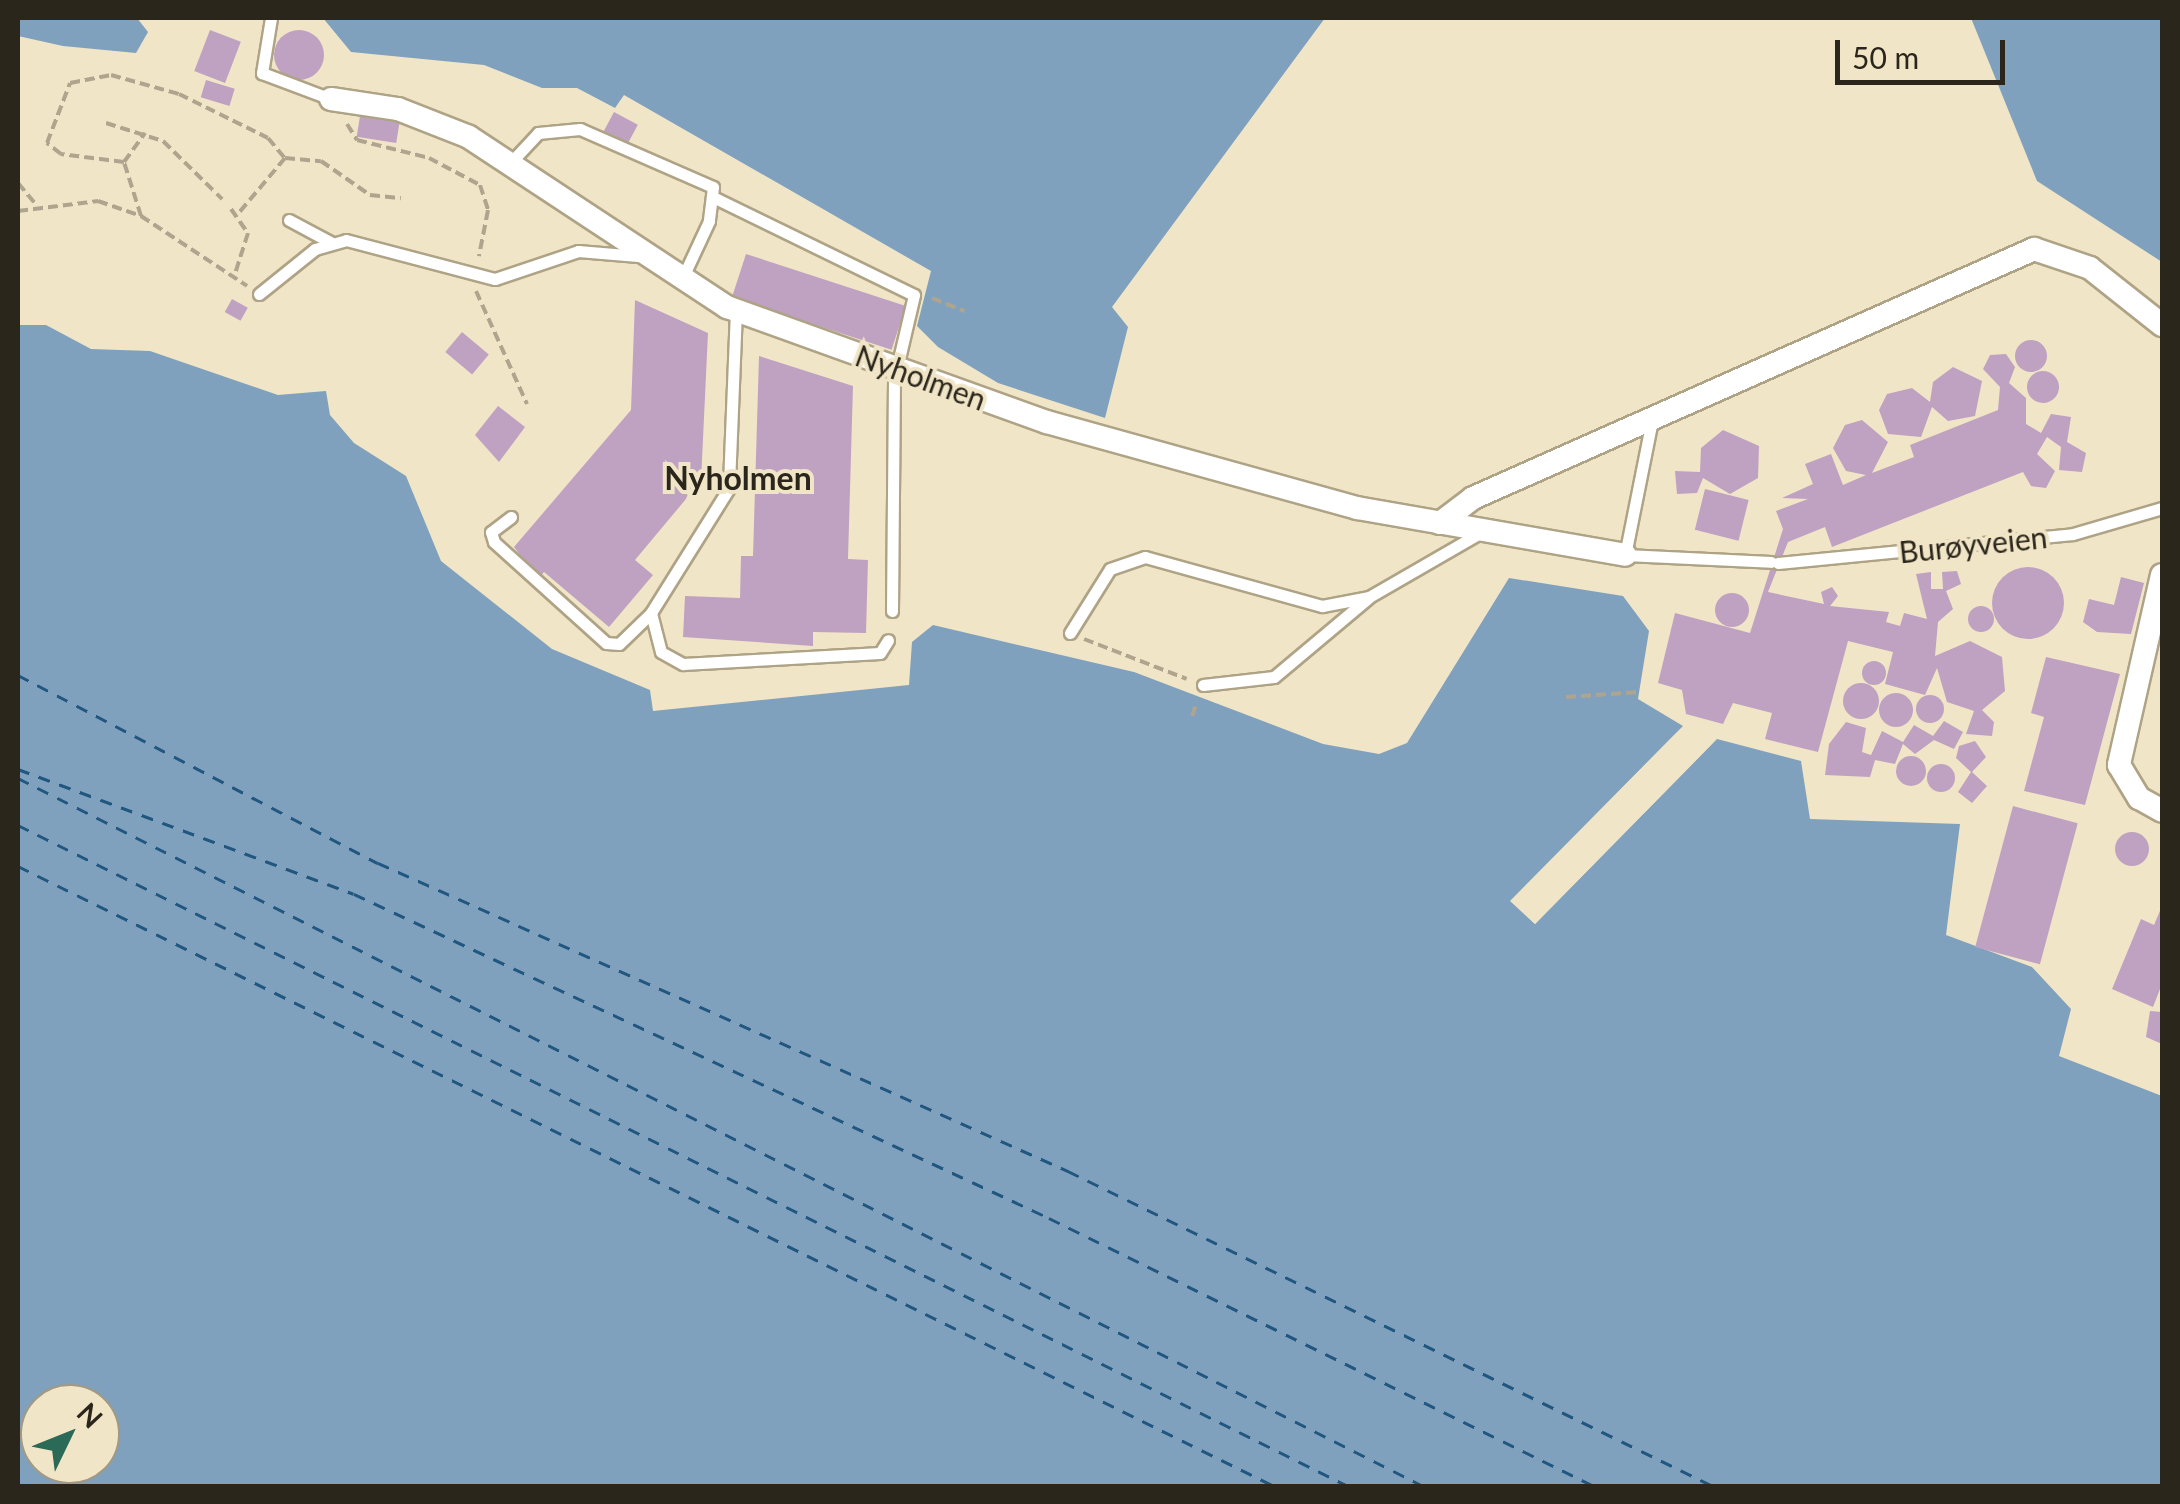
<!DOCTYPE html>
<meta charset="utf-8">
<style>
body{margin:0}
#map{position:relative;width:2180px;height:1504px;overflow:hidden;background:#f1e5c7;font-family:Lato,sans-serif}
div>[style]{position:absolute}
.water>*{inset:0;background:#7fa1be}
.pier>*{inset:0;background:#f1e5c7}
.ferry>*{height:2.5px;margin-top:-1.25px;transform-origin:0;background:repeating-linear-gradient(90deg,#21567f 0 12px,transparent 0 22px)}
.building>*{inset:0;background:#bfa1c2;transform-origin:0 0}
.round{border-radius:50%}
.path>*{height:4px;margin-top:-2px;transform-origin:0;background:repeating-linear-gradient(90deg,#afa58e 0 10px,transparent 0 15px)}
.roads{filter:drop-shadow(2px 0 #afa386) drop-shadow(-2px 0 #afa386) drop-shadow(0 2px #afa386) drop-shadow(0 -2px #afa386)}
.lane>*{height:11px;margin:-5.5px;padding:0 5.5px;transform-origin:5.5px;border-radius:5.5px;background:#fff}
.street>*{height:22px;margin:-11px;padding:0 11px;transform-origin:11px;border-radius:11px;background:#fff}
span{translate:-50% -50%;white-space:nowrap;text-align:center;line-height:1.15;-webkit-text-stroke:8px #f1e5c7;paint-order:stroke}
.street-label{font-size:30px;color:#2b261b}
.neighbourhood-label{font-size:32px;color:#2b261b;font-weight:700}
.frame{position:absolute;inset:0;border:20px solid #2b261b;pointer-events:none}
.north{position:absolute;left:20px;top:1384px;width:100px;height:100px;box-sizing:border-box;background:#f1e5c7;border:2px solid #a29982;border-radius:50%;rotate:47deg;font-size:28px;font-weight:700;line-height:40px;text-align:center;color:#2b261b}
.north::after{content:'';display:block;margin:auto;width:35px;height:45px;background:#2a6a57;clip-path:polygon(50% 0,100% 100%,50% 72%,0 100%)}
.scale{position:absolute;left:1835px;top:40px;width:170px;height:45px;box-sizing:border-box;border:5px solid #2b261b;border-top:0;padding-left:12px;font-size:30px;line-height:35px;white-space:nowrap;color:#2b261b;-webkit-text-stroke:8px #f1e5c7;paint-order:stroke}
</style>
<div id="map">
<div class="water">
<i style="clip-path:polygon(18px 18px,137px 18px,148px 32px,136px 53px,63px 46px,18px 36px)"></i>
<i style="clip-path:polygon(323px 18px,1325px 18px,1112px 307px,1128px 327px,1105px 418px,998px 383px,938px 347px,917px 326px,931px 271px,624px 95px,615px 108px,577px 88px,542px 88px,484px 65px,351px 52px)"></i>
<i style="clip-path:polygon(1971px 18px,2162px 18px,2162px 262px,2037px 181px)"></i>
<i style="clip-path:polygon(evenodd,18px 325px,46px 325px,91px 349px,150px 351px,278px 395px,326px 391px,330px 415px,354px 443px,406px 476px,441px 561px,552px 649px,650px 690px,653px 711px,909px 685px,912px 642px,933px 625px,1134px 672px,1323px 744px,1379px 754px,1407px 743px,1509px 578px,1623px 596px,1649px 631px,1638px 699px,1683px 726px,1511px 901px,1535px 924px,1717px 739px,1801px 761px,1810px 819px,1960px 824px,1946px 935px,2032px 967px,2071px 1009px,2059px 1056px,2162px 1096px,2162px 1486px,18px 1486px,18px 325px,40px 1404px,100px 1404px,100px 1464px,40px 1464px,40px 1404px)"></i>
</div>
<div class="pier">
<i style="clip-path:polygon(1683px 726px,1517px 901px,1535px 917px,1717px 739px,1535px 924px,1510px 901px)"></i>
</div>
<div class="ferry">
<i style="left:18px;top:675px;width:406px;rotate:27.6deg"></i>
<i style="left:378px;top:863px;width:756px;rotate:24.05deg"></i>
<i style="left:1068px;top:1171px;width:718px;rotate:26.03deg"></i>
<i style="left:18px;top:769px;width:358px;rotate:20.4deg"></i>
<i style="left:354px;top:894px;width:767px;rotate:24.99deg"></i>
<i style="left:1049px;top:1218px;width:607px;rotate:26.19deg"></i>
<i style="left:18px;top:778px;width:1573px;rotate:26.74deg"></i>
<i style="left:18px;top:825px;width:1485px;rotate:26.43deg"></i>
<i style="left:18px;top:866px;width:1401px;rotate:26.27deg"></i>
</div>
<div class="building">
<i style="left:210px;top:30px;width:33px;height:44px;rotate:21deg"></i>
<i class="round" style="left:274px;top:30px;width:50px;height:50px"></i>
<i style="left:206px;top:80px;width:30px;height:18px;rotate:17deg"></i>
<i style="left:614px;top:112px;width:27px;height:23px;rotate:28deg"></i>
<i style="left:360px;top:116px;width:40px;height:21px;rotate:9deg"></i>
<i style="left:746px;top:254px;width:168px;height:46px;rotate:18deg"></i>
<i style="left:232px;top:299px;width:18px;height:15px;rotate:29deg"></i>
<i style="clip-path:polygon(635px 300px,708px 333px,701px 481px,635px 560px,653px 575px,609px 627px,544px 572px,538px 579px,514px 547px,631px 410px)"></i>
<i style="left:462px;top:332px;width:35px;height:26px;rotate:40deg"></i>
<i class="round" style="left:2015px;top:340px;width:32px;height:32px"></i>
<i style="clip-path:polygon(2006px 354px,2015px 367px,2009px 383px,2026px 398px,2026px 424px,2041px 433px,2051px 414px,2071px 417px,2067px 442px,2086px 453px,2082px 472px,2059px 470px,2061px 447px,2047px 437px,2037px 454px,2055px 471px,2046px 488px,2031px 486px,2023px 472px,1832px 547px,1825px 527px,1788px 542px,1768px 592px,1824px 604px,1821px 592px,1832px 587px,1838px 596px,1830px 606px,1889px 612px,1886px 622px,1900px 626px,1904px 613px,1927px 619px,1916px 574px,1931px 572px,1931px 589px,1943px 589px,1942px 572px,1957px 571px,1961px 584px,1946px 591px,1953px 609px,1938px 622px,1935px 656px,1970px 641px,2002px 657px,2005px 691px,1982px 710px,1994px 722px,1992px 736px,1966px 734px,1974px 711px,1947px 702px,1937px 668px,1925px 695px,1885px 684px,1893px 652px,1848px 641px,1818px 752px,1765px 739px,1772px 713px,1733px 703px,1723px 724px,1686px 714px,1682px 690px,1658px 683px,1675px 613px,1750px 633px,1783px 529px,1776px 511px,1808px 499px,1782px 498px,1813px 484px,1805px 464px,1831px 454px,1843px 485px,1866px 475px,1846px 471px,1833px 448px,1845px 425px,1862px 420px,1888px 442px,1872px 473px,1914px 457px,1910px 445px,1998px 410px,2000px 387px,1983px 369px,1990px 355px)"></i>
<i style="clip-path:polygon(759px 356px,853px 386px,848px 559px,868px 560px,866px 633px,813px 632px,813px 646px,683px 637px,685px 596px,740px 598px,741px 556px,753px 556px)"></i>
<i style="clip-path:polygon(1953px 367px,1982px 381px,1975px 416px,1948px 421px,1932px 407px,1921px 437px,1888px 434px,1879px 410px,1887px 394px,1912px 388px,1930px 402px,1933px 382px)"></i>
<i class="round" style="left:2027px;top:371px;width:32px;height:32px"></i>
<i style="clip-path:polygon(498px 406px,525px 427px,499px 462px,475px 435px)"></i>
<i style="clip-path:polygon(1723px 430px,1759px 446px,1758px 478px,1730px 494px,1703px 478px,1697px 493px,1677px 494px,1675px 471px,1700px 472px,1701px 448px)"></i>
<i style="left:1705px;top:489px;width:45px;height:42px;rotate:14deg"></i>
<i class="round" style="left:1992px;top:567px;width:72px;height:72px"></i>
<i style="clip-path:polygon(2121px 577px,2144px 583px,2131px 634px,2097px 632px,2083px 622px,2089px 599px,2114px 605px)"></i>
<i class="round" style="left:1715px;top:593px;width:34px;height:34px"></i>
<i class="round" style="left:1968px;top:606px;width:26px;height:26px"></i>
<i style="clip-path:polygon(2046px 657px,2120px 674px,2085px 805px,2024px 791px,2044px 717px,2031px 713px)"></i>
<i class="round" style="left:1862px;top:661px;width:24px;height:24px"></i>
<i class="round" style="left:1843px;top:683px;width:36px;height:36px"></i>
<i class="round" style="left:1879px;top:693px;width:34px;height:34px"></i>
<i class="round" style="left:1916px;top:695px;width:28px;height:28px"></i>
<i style="clip-path:polygon(1944px 721px,1963px 732px,1954px 749px,1934px 740px,1915px 754px,1903px 744px,1895px 764px,1875px 760px,1870px 777px,1825px 775px,1829px 744px,1846px 722px,1866px 728px,1862px 752px,1871px 755px,1882px 731px,1903px 742px,1914px 725px,1933px 736px)"></i>
<i style="clip-path:polygon(1975px 741px,1986px 757px,1972px 772px,1987px 786px,1972px 803px,1958px 792px,1971px 772px,1956px 758px,1959px 746px)"></i>
<i class="round" style="left:1896px;top:756px;width:30px;height:30px"></i>
<i class="round" style="left:1927px;top:764px;width:28px;height:28px"></i>
<i style="left:2013px;top:806px;width:67px;height:146px;rotate:15deg"></i>
<i class="round" style="left:2115px;top:832px;width:34px;height:34px"></i>
<i style="clip-path:polygon(2162px 906px,2162px 984px,2153px 1007px,2112px 989px,2141px 919px,2154px 925px)"></i>
<i style="clip-path:polygon(2150px 1011px,2162px 1012px,2162px 1044px,2146px 1037px)"></i>
</div>
<div class="path">
<i style="left:106px;top:123px;width:60px;rotate:17.5deg"></i>
<i style="left:163px;top:141px;width:83px;rotate:44.5deg"></i>
<i style="left:347px;top:124px;width:19px;rotate:58deg"></i>
<i style="left:357px;top:140px;width:74px;rotate:14deg"></i>
<i style="left:429px;top:158px;width:58px;rotate:27.9deg"></i>
<i style="left:480px;top:185px;width:26px;rotate:72deg"></i>
<i style="left:488px;top:210px;width:47px;rotate:101.1deg"></i>
<i style="left:285px;top:158px;width:36px;rotate:5deg"></i>
<i style="left:321px;top:161px;width:60px;rotate:34.8deg"></i>
<i style="left:370px;top:195px;width:31px;rotate:6deg"></i>
<i style="left:124px;top:162px;width:64px;rotate:-172.8deg"></i>
<i style="left:61px;top:154px;width:18px;rotate:-142deg"></i>
<i style="left:47px;top:143px;width:64px;rotate:-69deg"></i>
<i style="left:70px;top:83px;width:42px;rotate:-11deg"></i>
<i style="left:111px;top:75px;width:71px;rotate:15.6deg"></i>
<i style="left:179px;top:94px;width:99px;rotate:26.3deg"></i>
<i style="left:268px;top:138px;width:26px;rotate:50deg"></i>
<i style="left:285px;top:158px;width:75px;rotate:130.1deg"></i>
<i style="left:18px;top:183px;width:26px;rotate:50deg"></i>
<i style="left:231px;top:209px;width:29px;rotate:55deg"></i>
<i style="left:248px;top:233px;width:46px;rotate:107.7deg"></i>
<i style="left:18px;top:211px;width:81px;rotate:-7.1deg"></i>
<i style="left:98px;top:201px;width:46px;rotate:19.2deg"></i>
<i style="left:141px;top:216px;width:127px;rotate:33.4deg"></i>
<i style="left:141px;top:216px;width:57px;rotate:-107.5deg"></i>
<i style="left:124px;top:162px;width:36px;rotate:-54deg"></i>
<i style="left:476px;top:291px;width:124px;rotate:65.7deg"></i>
<i style="left:932px;top:298px;width:35px;rotate:22deg"></i>
<i style="left:1084px;top:639px;width:110px;rotate:21.2deg"></i>
<i style="left:1566px;top:697px;width:74px;rotate:-3.9deg"></i>
<i style="left:1192px;top:716px;width:15px;rotate:-70deg"></i>
</div>
<div class="roads">
<div class="lane">
<i style="left:271px;top:18px;width:56px;rotate:99.3deg"></i>
<i style="left:262px;top:73px;width:74px;rotate:20.6deg"></i>
<i style="left:513px;top:160px;width:37px;rotate:-47deg"></i>
<i style="left:538px;top:133px;width:42px;rotate:-5.4deg"></i>
<i style="left:580px;top:129px;width:145px;rotate:23.6deg"></i>
<i style="left:713px;top:187px;width:34px;rotate:97deg"></i>
<i style="left:709px;top:221px;width:64px;rotate:115deg"></i>
<i style="left:715px;top:198px;width:221px;rotate:26deg"></i>
<i style="left:914px;top:295px;width:87px;rotate:103.2deg"></i>
<i style="left:894px;top:380px;width:231px;rotate:90.5deg"></i>
<i style="left:289px;top:220px;width:47px;rotate:28.2deg"></i>
<i style="left:259px;top:294px;width:72px;rotate:-38.8deg"></i>
<i style="left:315px;top:249px;width:32px;rotate:-16deg"></i>
<i style="left:346px;top:240px;width:154px;rotate:14.7deg"></i>
<i style="left:495px;top:279px;width:88px;rotate:-18.6deg"></i>
<i style="left:578px;top:251px;width:60px;rotate:4.8deg"></i>
<i style="left:736px;top:310px;width:178px;rotate:92.3deg"></i>
<i style="left:729px;top:488px;width:147px;rotate:122deg"></i>
<i style="left:651px;top:613px;width:40px;rotate:75.6deg"></i>
<i style="left:661px;top:652px;width:25px;rotate:29deg"></i>
<i style="left:683px;top:664px;width:197px;rotate:-3.2deg"></i>
<i style="left:880px;top:653px;width:15px;rotate:-58deg"></i>
<i style="left:1652px;top:420px;width:138px;rotate:101.3deg"></i>
<i style="left:1625px;top:555px;width:146px;rotate:2.7deg"></i>
<i style="left:511px;top:517px;width:25px;rotate:143deg"></i>
<i style="left:491px;top:532px;width:10px;rotate:73deg"></i>
<i style="left:494px;top:542px;width:151px;rotate:42deg"></i>
<i style="left:606px;top:643px;width:13px;rotate:4deg"></i>
<i style="left:619px;top:644px;width:45px;rotate:-44.1deg"></i>
<i style="left:1778px;top:563px;width:296px;rotate:-5.6deg"></i>
<i style="left:2073px;top:534px;width:93px;rotate:-16.3deg"></i>
<i style="left:1070px;top:633px;width:75px;rotate:-58deg"></i>
<i style="left:1110px;top:569px;width:37px;rotate:-19deg"></i>
<i style="left:1145px;top:557px;width:184px;rotate:15.5deg"></i>
<i style="left:1322px;top:606px;width:48px;rotate:-10.8deg"></i>
<i style="left:1369px;top:597px;width:128px;rotate:-30deg"></i>
<i style="left:1203px;top:685px;width:71px;rotate:-6.4deg"></i>
<i style="left:1274px;top:677px;width:123px;rotate:-40deg"></i>
</div>
<div class="street">
<i style="left:331px;top:99px;width:68px;rotate:8.5deg"></i>
<i style="left:398px;top:109px;width:76px;rotate:21.5deg"></i>
<i style="left:469px;top:137px;width:309px;rotate:33.4deg"></i>
<i style="left:727px;top:307px;width:340px;rotate:19.8deg"></i>
<i style="left:1047px;top:422px;width:322px;rotate:15.5deg"></i>
<i style="left:1357px;top:508px;width:272px;rotate:9.9deg"></i>
<i style="left:1440px;top:523px;width:41px;rotate:-37.1deg"></i>
<i style="left:1473px;top:498px;width:614px;rotate:-23.93deg"></i>
<i style="left:2034px;top:249px;width:59px;rotate:18.7deg"></i>
<i style="left:2090px;top:268px;width:92px;rotate:38.4deg"></i>
<i style="left:2162px;top:575px;width:195px;rotate:102.8deg"></i>
<i style="left:2119px;top:765px;width:39px;rotate:59deg"></i>
<i style="left:2139px;top:798px;width:26px;rotate:29deg"></i>
</div>
</div>
<div class="street-label">
<span style="left:921px;top:377px;rotate:20deg">Nyholmen</span>
<span style="left:1973px;top:544px;rotate:-6deg">Burøyveien</span>
</div>
<div class="neighbourhood-label">
<span style="left:738px;top:478px">Nyholmen</span>
</div>
<div class="frame"></div>
<div class="north">N</div>
<div class="scale">50 m</div>
</div>
